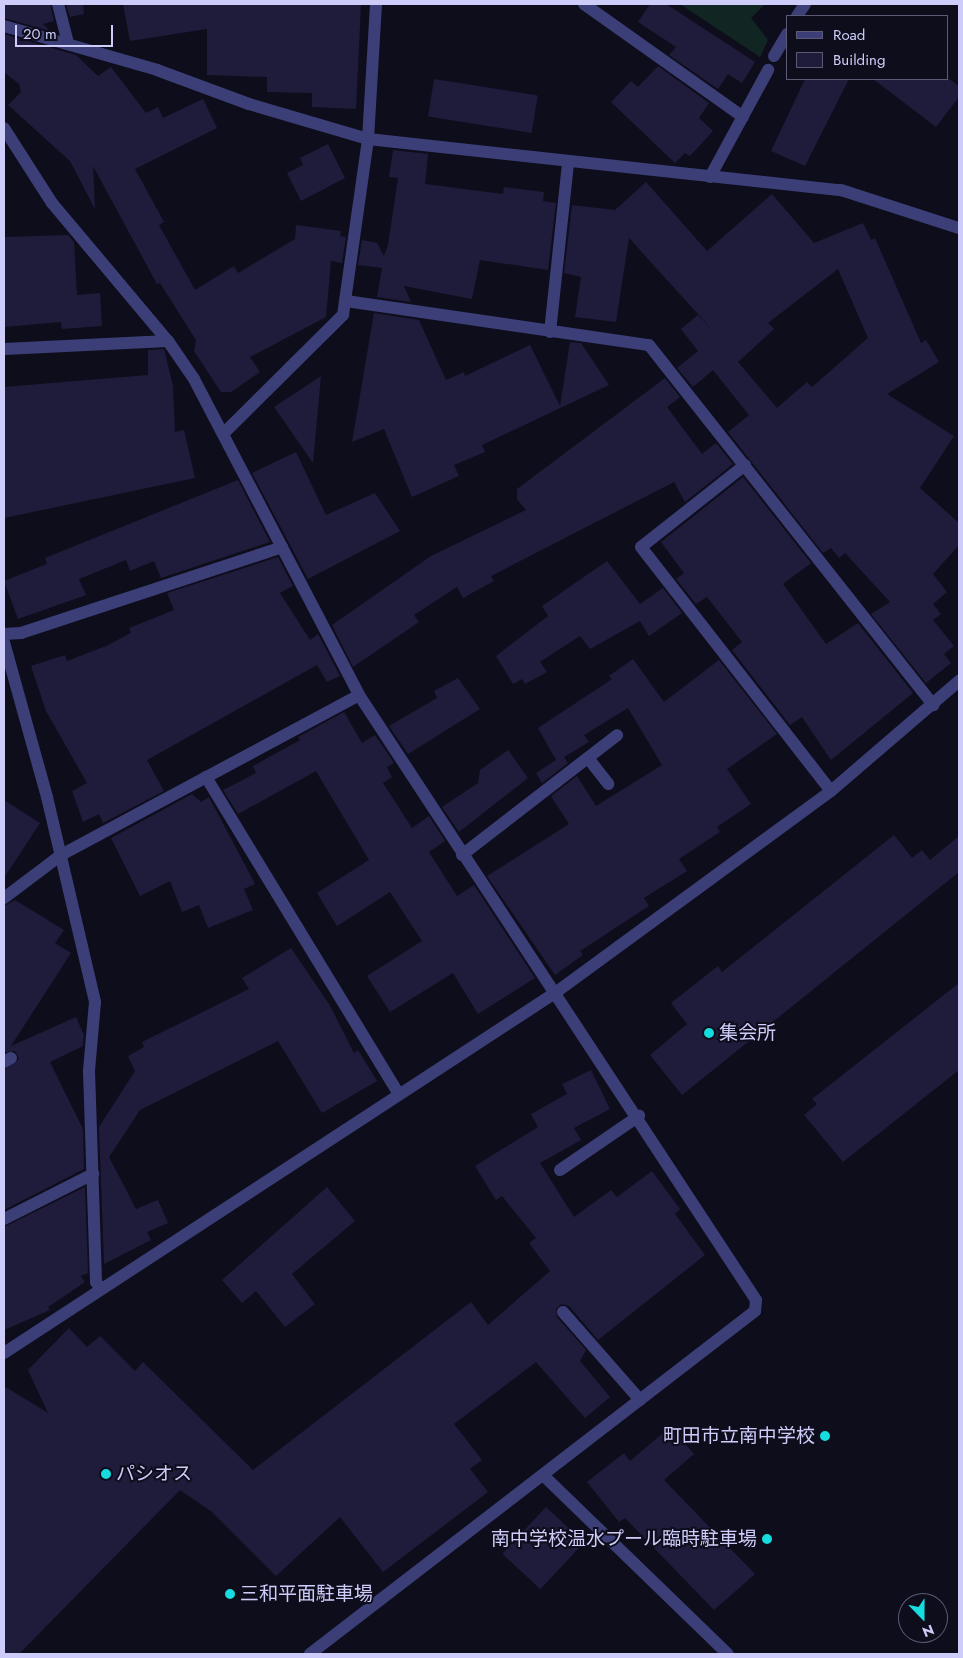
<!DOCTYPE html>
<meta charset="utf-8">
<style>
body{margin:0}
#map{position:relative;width:963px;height:1658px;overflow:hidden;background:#0e0d1c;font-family:Jost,"Noto Sans JP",sans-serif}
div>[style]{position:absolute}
.green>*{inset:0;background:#112523}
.building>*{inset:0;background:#1f1b3b;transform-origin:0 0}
.minor>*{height:12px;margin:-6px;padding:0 6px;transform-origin:6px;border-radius:6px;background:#3c3f77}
.dots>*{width:14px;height:14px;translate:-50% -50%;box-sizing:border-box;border:2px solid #0e0d1c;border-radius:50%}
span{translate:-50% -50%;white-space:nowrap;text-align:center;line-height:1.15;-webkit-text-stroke:4px #0e0d1c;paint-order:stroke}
.poi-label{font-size:19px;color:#cecdfa}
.left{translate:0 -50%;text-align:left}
.right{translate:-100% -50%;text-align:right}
.frame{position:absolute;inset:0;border:5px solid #cecdfa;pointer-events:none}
.legend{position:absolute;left:786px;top:15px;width:162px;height:65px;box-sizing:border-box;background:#0e0d1c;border:1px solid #5b5a75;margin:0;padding:6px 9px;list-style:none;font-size:15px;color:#cecdfa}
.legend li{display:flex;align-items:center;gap:10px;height:25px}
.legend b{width:25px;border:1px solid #5b5a75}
.north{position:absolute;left:898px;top:1593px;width:50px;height:50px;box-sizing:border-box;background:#0e0d1c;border:1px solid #5b5a75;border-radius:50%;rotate:158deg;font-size:14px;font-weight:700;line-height:20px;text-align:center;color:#cecdfa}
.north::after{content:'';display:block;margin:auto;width:18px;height:22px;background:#14dcdf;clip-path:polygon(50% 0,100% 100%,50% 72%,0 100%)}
.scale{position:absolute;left:15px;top:25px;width:98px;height:22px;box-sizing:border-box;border:2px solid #cecdfa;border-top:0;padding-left:6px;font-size:15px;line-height:18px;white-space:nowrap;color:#cecdfa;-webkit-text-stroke:4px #0e0d1c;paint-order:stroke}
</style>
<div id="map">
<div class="green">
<i style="clip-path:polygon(680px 4px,765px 4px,751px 18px,768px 40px,760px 57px)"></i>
</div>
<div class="building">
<i style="clip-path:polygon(4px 4px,50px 4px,54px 21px,43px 24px,50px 31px,4px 18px)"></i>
<i style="clip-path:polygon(66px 4px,83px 4px,84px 14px,70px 17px)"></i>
<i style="clip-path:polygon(123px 4px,361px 4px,356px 109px,312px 107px,312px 93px,267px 92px,267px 77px,207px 75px,207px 29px,130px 41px)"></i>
<i style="clip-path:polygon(650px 4px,666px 4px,755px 62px,742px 83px,728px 74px,718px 89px,669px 55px,676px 47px,638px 22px)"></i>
<i style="clip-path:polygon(4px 34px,76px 55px,98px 76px,111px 67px,146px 113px,158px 107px,163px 118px,203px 99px,217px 128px,135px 169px,164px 222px,159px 225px,195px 290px,234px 266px,238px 273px,295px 239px,296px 225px,341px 231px,340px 236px,346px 237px,342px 263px,331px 261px,326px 317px,250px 357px,260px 372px,231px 392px,221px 392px,194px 351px,196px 340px,160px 283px,157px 284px,93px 166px,95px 209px,70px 161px,8px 105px,21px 92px,19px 84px,4px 72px)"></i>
<i style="clip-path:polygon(658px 66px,709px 103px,699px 118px,713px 131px,690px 156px,685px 153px,675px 163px,611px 102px,631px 81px,638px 87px)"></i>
<i style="left:434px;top:79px;width:105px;height:38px;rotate:9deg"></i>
<i style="clip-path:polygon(805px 79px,849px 79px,805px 166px,771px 151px)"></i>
<i style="clip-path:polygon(873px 79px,949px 79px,959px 86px,959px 97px,936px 127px)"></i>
<i style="clip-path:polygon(328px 144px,345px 178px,301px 201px,287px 173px,303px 165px,300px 158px)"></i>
<i style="clip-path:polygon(393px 150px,428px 154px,425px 184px,503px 194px,504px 187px,544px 192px,543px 201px,556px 203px,548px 270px,480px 260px,472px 299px,404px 286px,411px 302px,377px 297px,382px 268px,358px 265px,362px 240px,377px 243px,384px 256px,388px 245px,398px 178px,389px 177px)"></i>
<i style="clip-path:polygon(evenodd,646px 182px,707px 251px,772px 194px,814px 243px,863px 223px,871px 240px,875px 238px,921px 343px,926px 340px,939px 362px,887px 394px,954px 436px,920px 488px,959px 523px,959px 545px,933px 574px,947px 592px,933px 604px,941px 614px,933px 620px,954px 646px,944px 654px,951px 663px,926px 683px,871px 614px,890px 602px,845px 553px,839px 558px,831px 548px,823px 553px,728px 432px,749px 415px,713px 370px,693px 387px,677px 368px,698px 351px,681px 329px,698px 315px,717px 335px,629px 238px,616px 322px,575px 317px,581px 277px,564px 273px,572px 205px,615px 210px,646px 182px,838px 269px,868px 338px,812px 387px,807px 382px,777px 408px,738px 362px,774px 329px,768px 323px,838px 269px)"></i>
<i style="clip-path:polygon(68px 235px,74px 242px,77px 295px,100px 293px,102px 326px,62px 329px,61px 322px,4px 327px,4px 237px)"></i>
<i style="clip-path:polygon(374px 313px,419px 320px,446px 380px,464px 372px,465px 376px,530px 345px,560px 406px,570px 342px,581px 343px,609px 385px,482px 445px,485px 452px,454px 465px,459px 476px,412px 497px,384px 429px,352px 442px)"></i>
<i style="clip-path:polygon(164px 349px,173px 386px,175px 432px,184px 430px,195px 478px,4px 518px,4px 387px,148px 375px,148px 350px)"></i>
<i style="clip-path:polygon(321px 376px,313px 463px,274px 407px)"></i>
<i style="clip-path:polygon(665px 378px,680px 397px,667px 407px,702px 454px,716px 443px,733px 464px,685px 502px,674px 482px,491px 576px,494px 581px,463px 598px,457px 587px,414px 615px,419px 622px,353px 667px,332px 625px,431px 556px,526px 510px,517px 499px,517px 489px)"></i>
<i style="clip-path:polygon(296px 452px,326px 515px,375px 493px,400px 531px,308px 579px,252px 473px)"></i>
<i style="clip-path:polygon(743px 477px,811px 563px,783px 584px,826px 644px,858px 623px,913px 693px,831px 760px,802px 717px,790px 725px,732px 650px,742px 642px,707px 597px,696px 604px,676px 579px,684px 573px,661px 542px)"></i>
<i style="clip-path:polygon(238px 480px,270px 542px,161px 578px,154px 561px,130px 571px,126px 560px,79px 579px,86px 595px,18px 619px,4px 581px,47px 564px,45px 558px)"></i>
<i style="clip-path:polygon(278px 557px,293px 586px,280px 593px,310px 640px,318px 634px,340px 676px,327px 682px,317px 665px,147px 760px,164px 791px,103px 823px,99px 814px,83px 822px,72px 791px,87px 783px,46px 711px,31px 666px,65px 655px,67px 661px,106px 646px,131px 633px,129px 628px,174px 610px,167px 593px)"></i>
<i style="clip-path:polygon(607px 561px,640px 604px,663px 588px,682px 613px,649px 636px,640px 621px,590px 649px,580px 636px,540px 662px,547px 672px,525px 684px,522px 679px,513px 684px,496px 656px,548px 616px,542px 606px)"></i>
<i style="clip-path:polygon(633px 659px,664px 702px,719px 660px,777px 734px,727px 769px,751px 804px,717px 827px,720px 832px,679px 859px,687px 871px,644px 898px,649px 906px,580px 951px,583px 955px,555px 975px,487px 876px,569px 824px,551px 796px,577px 776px,596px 806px,662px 765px,628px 708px,584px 735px,589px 742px,564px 757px,568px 763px,542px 783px,536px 773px,556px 760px,538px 728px,612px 679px,609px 676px)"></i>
<i style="clip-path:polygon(458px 678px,480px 709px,408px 754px,389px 726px,437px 698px,434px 691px)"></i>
<i style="clip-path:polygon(344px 712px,362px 743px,375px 735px,394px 763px,387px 767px,392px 777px,383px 783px,412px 828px,429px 816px,445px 841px,429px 852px,457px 896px,474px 885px,535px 978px,478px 1014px,453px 973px,390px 1012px,367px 976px,422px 941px,390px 892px,337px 926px,317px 893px,369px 860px,316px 771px,238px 814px,223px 790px,256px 773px,253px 766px,300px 740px,298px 737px)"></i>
<i style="clip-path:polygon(508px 750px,528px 778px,459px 832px,442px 807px,478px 783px,480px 770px)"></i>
<i style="clip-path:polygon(192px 794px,201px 802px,209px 797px,255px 884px,244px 889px,253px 910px,208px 928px,199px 905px,182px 912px,170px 881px,140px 896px,111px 838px)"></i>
<i style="clip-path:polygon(4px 800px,40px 823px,4px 878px)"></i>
<i style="clip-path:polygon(894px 835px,912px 858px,922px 850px,930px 860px,959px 836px,959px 872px,682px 1095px,650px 1055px,687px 1024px,671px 1003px,718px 966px,722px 972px)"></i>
<i style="clip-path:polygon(15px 900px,64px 930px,55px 943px,71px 953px,11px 1046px,76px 1017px,84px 1035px,83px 1046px,50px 1062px,83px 1129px,84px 1169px,4px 1210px,4px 1070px,19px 1059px,15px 1051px,4px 1053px,4px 906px)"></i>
<i style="clip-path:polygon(291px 948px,329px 1004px,354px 1053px,358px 1050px,377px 1081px,322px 1113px,278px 1041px,140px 1110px,109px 1157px,136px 1209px,158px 1200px,168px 1223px,147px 1232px,151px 1240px,104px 1264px,99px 1127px,135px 1071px,128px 1056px,144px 1047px,142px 1042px,249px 989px,242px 978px)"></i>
<i style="clip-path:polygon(959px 983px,959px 1070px,843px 1162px,804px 1115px,817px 1104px,812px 1099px)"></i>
<i style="clip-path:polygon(591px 1070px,610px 1109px,574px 1128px,581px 1140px,540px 1163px,574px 1217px,611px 1190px,617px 1197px,652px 1171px,680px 1209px,675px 1214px,705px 1255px,598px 1340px,569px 1306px,561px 1304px,556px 1309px,557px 1317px,586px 1350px,580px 1361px,610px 1397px,585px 1418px,536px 1362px,454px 1424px,482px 1460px,470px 1469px,488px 1492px,383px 1572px,340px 1517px,276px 1576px,212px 1512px,180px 1490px,19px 1654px,4px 1654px,4px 1386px,48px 1413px,28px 1370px,69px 1328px,87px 1347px,100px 1336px,135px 1371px,143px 1362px,253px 1470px,471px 1302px,488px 1325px,550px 1271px,529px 1243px,536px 1238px,502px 1196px,496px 1200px,475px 1166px,538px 1127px,531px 1114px,567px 1094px,562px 1084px)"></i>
<i style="clip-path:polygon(85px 1187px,88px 1273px,81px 1276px,85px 1282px,48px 1307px,50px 1310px,4px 1330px,4px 1227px)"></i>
<i style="clip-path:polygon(327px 1187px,355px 1221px,292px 1274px,315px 1304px,285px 1327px,256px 1291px,242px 1303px,222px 1280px)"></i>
<i style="clip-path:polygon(670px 1427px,694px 1454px,664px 1480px,755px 1574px,714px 1610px,625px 1518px,619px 1522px,587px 1482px,624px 1453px,630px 1461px)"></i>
<i style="left:546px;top:1507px;width:52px;height:64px;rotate:43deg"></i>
</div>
<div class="minor">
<i style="left:58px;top:4px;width:40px;rotate:75.6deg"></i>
<i style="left:584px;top:4px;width:195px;rotate:35.4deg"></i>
<i style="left:797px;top:16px;width:14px;rotate:-56deg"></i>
<i style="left:4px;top:26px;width:159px;rotate:16deg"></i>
<i style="left:157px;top:70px;width:98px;rotate:20.3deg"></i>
<i style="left:249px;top:104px;width:124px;rotate:16.4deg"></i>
<i style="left:368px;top:139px;width:476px;rotate:6.2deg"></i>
<i style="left:841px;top:190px;width:124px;rotate:17.9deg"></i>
<i style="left:774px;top:56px;width:26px;rotate:-59deg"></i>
<i style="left:4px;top:128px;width:89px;rotate:57.4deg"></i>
<i style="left:52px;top:203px;width:180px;rotate:50deg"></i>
<i style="left:168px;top:341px;width:46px;rotate:55.6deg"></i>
<i style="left:194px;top:379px;width:356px;rotate:62.4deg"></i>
<i style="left:359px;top:695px;width:724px;rotate:56.73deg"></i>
<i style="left:756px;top:1300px;width:11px;rotate:95deg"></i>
<i style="left:755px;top:1311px;width:562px;rotate:142.38deg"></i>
<i style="left:710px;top:177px;width:122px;rotate:-61.5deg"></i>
<i style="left:346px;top:301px;width:306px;rotate:8.3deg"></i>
<i style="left:649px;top:345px;width:459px;rotate:51.7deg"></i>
<i style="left:550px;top:332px;width:170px;rotate:-83.9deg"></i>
<i style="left:4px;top:349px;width:164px;rotate:-2.8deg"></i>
<i style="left:224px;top:433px;width:168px;rotate:-44.8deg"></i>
<i style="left:343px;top:315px;width:178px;rotate:-81.9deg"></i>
<i style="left:368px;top:139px;width:135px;rotate:-86.6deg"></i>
<i style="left:745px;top:465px;width:132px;rotate:141.7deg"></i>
<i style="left:641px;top:547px;width:309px;rotate:52.1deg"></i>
<i style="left:4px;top:634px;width:17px;rotate:-3deg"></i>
<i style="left:21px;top:633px;width:275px;rotate:-18.2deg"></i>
<i style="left:4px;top:642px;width:161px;rotate:74.5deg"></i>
<i style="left:47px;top:797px;width:211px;rotate:76.8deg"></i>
<i style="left:95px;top:1002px;width:69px;rotate:95deg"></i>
<i style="left:89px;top:1071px;width:211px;rotate:88.1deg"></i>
<i style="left:96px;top:1282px;width:7px;rotate:56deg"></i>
<i style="left:588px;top:758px;width:33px;rotate:52deg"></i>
<i style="left:206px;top:777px;width:371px;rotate:58.7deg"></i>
<i style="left:462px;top:855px;width:196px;rotate:-37.7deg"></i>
<i style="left:4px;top:898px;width:71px;rotate:-37deg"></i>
<i style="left:61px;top:855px;width:338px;rotate:-28.2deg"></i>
<i style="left:4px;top:1062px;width:8px;rotate:-30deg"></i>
<i style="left:560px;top:1170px;width:96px;rotate:-34.4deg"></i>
<i style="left:4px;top:1219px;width:100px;rotate:-26.8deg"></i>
<i style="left:563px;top:1312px;width:117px;rotate:48.8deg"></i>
<i style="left:4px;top:1353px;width:658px;rotate:-33.16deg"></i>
<i style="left:555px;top:993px;width:342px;rotate:-36.2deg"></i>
<i style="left:831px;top:791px;width:169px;rotate:-40.7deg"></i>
<i style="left:544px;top:1476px;width:256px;rotate:44.1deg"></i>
</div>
<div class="dots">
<i style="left:709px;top:1033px;background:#14dcdf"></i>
<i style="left:825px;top:1436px;background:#14dcdf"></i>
<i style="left:106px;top:1474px;background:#14dcdf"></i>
<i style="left:767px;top:1539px;background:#14dcdf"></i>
<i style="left:230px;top:1594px;background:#14dcdf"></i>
</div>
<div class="poi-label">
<span class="left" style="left:719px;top:1033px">集会所</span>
<span class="right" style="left:815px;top:1436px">町田市立南中学校</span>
<span class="left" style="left:116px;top:1474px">パシオス</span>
<span class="right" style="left:757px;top:1539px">南中学校温水プール臨時駐車場</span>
<span class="left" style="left:240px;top:1594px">三和平面駐車場</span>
</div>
<div class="frame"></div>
<ul class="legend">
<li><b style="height:6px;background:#3c3f77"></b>Road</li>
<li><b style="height:14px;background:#1f1b3b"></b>Building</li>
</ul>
<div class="north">N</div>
<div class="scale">20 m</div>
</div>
